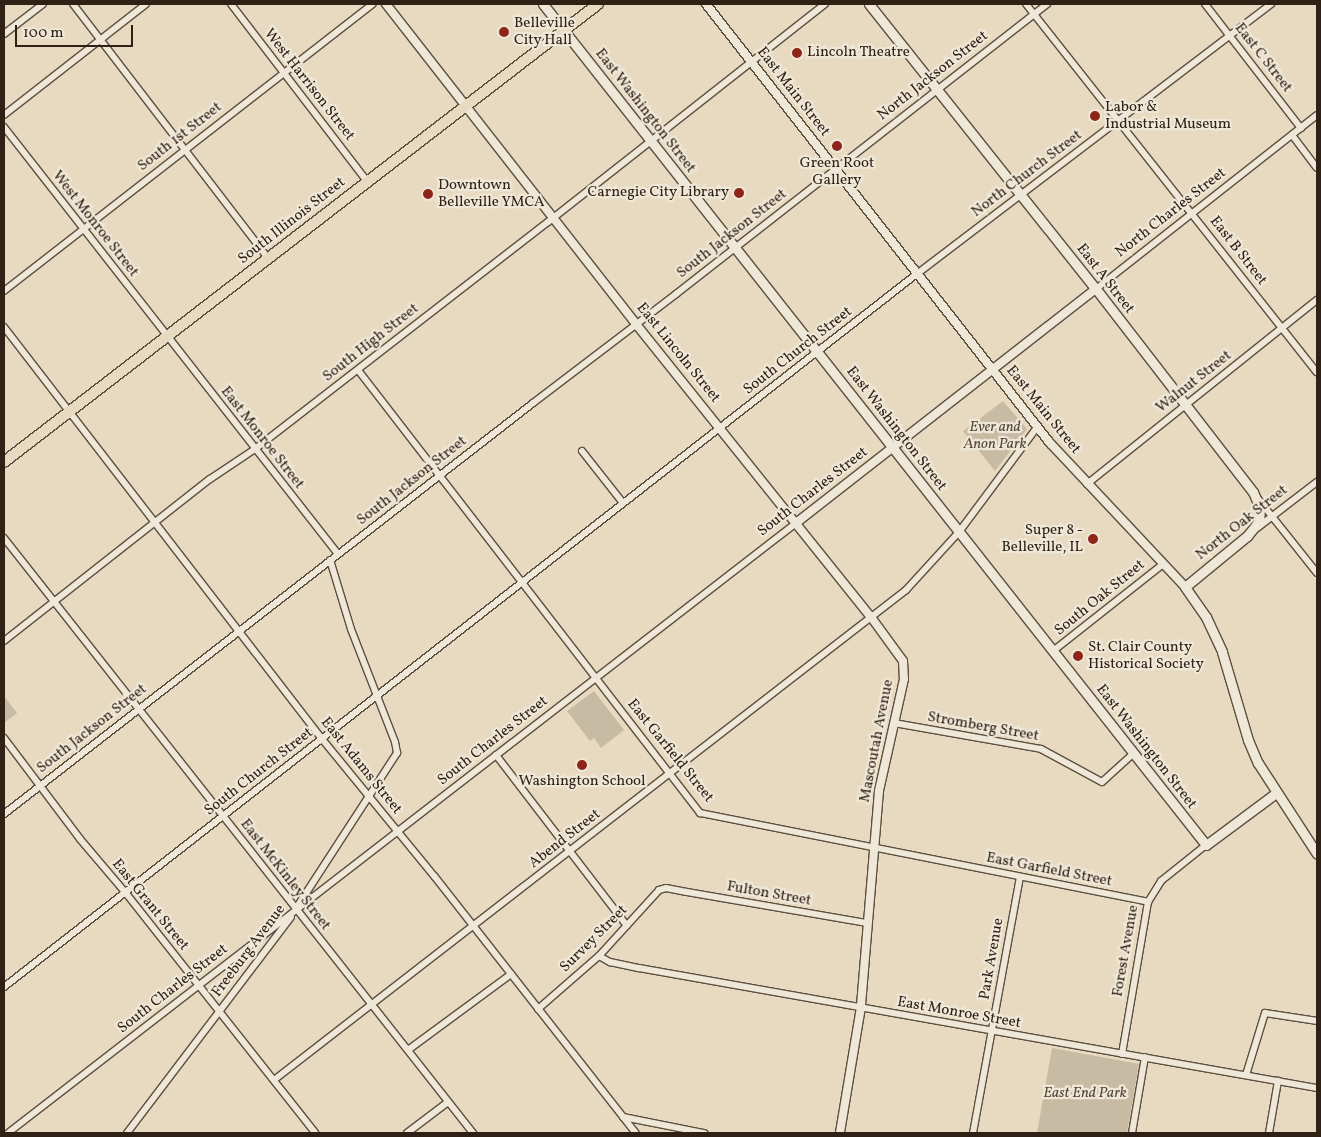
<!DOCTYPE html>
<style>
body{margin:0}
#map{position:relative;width:1321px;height:1137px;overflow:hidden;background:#e7dac1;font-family:Vollkorn,serif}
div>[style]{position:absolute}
.green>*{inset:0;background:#c8bba4}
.roads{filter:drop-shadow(1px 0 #5d4f40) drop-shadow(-1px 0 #5d4f40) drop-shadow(0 1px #5d4f40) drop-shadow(0 -1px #5d4f40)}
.minor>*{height:6px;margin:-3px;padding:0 3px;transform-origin:3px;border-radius:3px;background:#efe7d7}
.tertiary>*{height:8px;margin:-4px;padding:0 4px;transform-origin:4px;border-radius:4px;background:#efe7d7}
.secondary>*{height:9px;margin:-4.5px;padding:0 4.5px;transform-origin:4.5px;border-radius:4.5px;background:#efe7d7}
.primary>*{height:10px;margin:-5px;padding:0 5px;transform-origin:5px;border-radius:5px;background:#e7dac1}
.dots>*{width:14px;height:14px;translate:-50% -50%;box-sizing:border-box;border:2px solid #efe7d7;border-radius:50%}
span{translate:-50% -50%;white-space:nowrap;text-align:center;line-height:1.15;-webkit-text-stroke:4.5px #efe7d7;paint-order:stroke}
.poi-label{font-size:15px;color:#2f2115}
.left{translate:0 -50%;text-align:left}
.right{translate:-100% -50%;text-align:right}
.street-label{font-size:15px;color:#2f2115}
.park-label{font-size:15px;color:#554839;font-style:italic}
.frame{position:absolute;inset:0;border:5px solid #2f2115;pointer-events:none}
.scale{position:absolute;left:15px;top:25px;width:118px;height:22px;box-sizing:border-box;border:2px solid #2f2115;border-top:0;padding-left:6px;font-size:15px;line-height:18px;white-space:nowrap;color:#2f2115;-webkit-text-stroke:4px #efe7d7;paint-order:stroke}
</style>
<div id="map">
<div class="green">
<i style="clip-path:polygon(1003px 401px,1027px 429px,995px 471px,963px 431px)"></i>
<i style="clip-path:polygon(594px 691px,624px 730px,601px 748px,594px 738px,590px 741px,567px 711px)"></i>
<i style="clip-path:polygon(4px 696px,17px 713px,4px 723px)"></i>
<i style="clip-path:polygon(1052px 1048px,1139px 1064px,1127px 1133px,1037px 1133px)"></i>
</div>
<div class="roads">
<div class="minor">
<i style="left:73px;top:4px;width:320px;rotate:52.5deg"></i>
<i style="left:231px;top:4px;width:223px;rotate:52.5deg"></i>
<i style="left:1026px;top:4px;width:469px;rotate:51.7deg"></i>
<i style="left:1205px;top:4px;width:157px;rotate:52.3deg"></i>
<i style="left:4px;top:34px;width:49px;rotate:-37.6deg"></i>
<i style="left:4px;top:115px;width:180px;rotate:-38deg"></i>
<i style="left:4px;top:127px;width:542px;rotate:51.97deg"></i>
<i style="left:1292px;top:135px;width:41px;rotate:52.9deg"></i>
<i style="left:1096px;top:289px;width:281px;rotate:-38.2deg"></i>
<i style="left:4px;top:291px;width:467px;rotate:-37.9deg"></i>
<i style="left:4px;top:327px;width:520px;rotate:52.34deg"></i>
<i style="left:322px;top:739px;width:178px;rotate:50.7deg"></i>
<i style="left:435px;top:877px;width:325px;rotate:51.9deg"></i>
<i style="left:358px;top:370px;width:560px;rotate:52.33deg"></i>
<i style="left:700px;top:813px;width:457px;rotate:11.2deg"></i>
<i style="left:582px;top:451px;width:66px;rotate:51.7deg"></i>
<i style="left:1087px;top:484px;width:295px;rotate:-38.7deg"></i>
<i style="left:1259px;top:500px;width:93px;rotate:51.5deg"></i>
<i style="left:1257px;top:528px;width:76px;rotate:-37.5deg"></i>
<i style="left:4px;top:538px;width:758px;rotate:51.75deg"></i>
<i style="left:4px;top:641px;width:262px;rotate:-38.2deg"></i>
<i style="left:210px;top:479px;width:54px;rotate:-33.7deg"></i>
<i style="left:255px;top:449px;width:371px;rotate:-37.8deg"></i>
<i style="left:548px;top:222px;width:352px;rotate:-38.2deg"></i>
<i style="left:1053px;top:651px;width:140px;rotate:-38.3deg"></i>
<i style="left:894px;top:723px;width:149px;rotate:10deg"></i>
<i style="left:1041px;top:749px;width:69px;rotate:28.4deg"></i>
<i style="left:1102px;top:782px;width:43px;rotate:-42.2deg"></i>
<i style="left:4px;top:738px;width:126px;rotate:53deg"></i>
<i style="left:80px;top:839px;width:70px;rotate:49.7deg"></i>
<i style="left:125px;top:892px;width:307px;rotate:51.7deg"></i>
<i style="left:496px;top:755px;width:215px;rotate:52.5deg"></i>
<i style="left:4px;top:814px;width:670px;rotate:-37.84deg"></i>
<i style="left:533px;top:403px;width:180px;rotate:-37.3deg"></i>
<i style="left:676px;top:294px;width:471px;rotate:-38deg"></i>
<i style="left:297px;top:907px;width:184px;rotate:-57deg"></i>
<i style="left:397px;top:753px;width:11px;rotate:-100deg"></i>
<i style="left:395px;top:742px;width:121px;rotate:-111.3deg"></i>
<i style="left:351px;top:629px;width:72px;rotate:-106.9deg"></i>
<i style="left:599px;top:956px;width:13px;rotate:29deg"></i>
<i style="left:610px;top:962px;width:30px;rotate:12deg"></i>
<i style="left:639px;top:968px;width:689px;rotate:10.04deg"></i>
<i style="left:4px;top:987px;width:1160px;rotate:-38deg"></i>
<i style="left:918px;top:273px;width:444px;rotate:-37.3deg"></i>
<i style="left:538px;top:1009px;width:81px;rotate:-41deg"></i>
<i style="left:599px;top:956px;width:89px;rotate:-47.7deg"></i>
<i style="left:659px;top:890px;width:7px;rotate:-16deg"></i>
<i style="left:666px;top:888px;width:21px;rotate:11deg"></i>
<i style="left:687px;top:892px;width:183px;rotate:9.8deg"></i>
<i style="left:408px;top:1050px;width:128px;rotate:-36.4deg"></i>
<i style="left:1122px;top:1054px;width:154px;rotate:-80.3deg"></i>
<i style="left:1148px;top:902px;width:25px;rotate:-58deg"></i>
<i style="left:1161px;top:881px;width:58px;rotate:-38.7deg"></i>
<i style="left:1246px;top:1075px;width:65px;rotate:-73deg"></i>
<i style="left:1265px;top:1013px;width:53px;rotate:8.7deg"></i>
<i style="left:274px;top:1080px;width:800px;rotate:-37.79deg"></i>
<i style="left:906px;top:590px;width:79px;rotate:-47.6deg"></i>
<i style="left:959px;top:532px;width:132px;rotate:-53.3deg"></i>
<i style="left:623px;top:1117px;width:83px;rotate:11.2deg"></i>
<i style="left:8px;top:1133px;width:997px;rotate:-37.74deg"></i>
<i style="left:127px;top:1133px;width:271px;rotate:-52.8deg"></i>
<i style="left:407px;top:1133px;width:51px;rotate:-37.1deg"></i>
<i style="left:973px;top:1133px;width:260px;rotate:-79.6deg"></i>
<i style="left:1132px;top:1133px;width:77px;rotate:-80.3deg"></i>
<i style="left:1269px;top:1133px;width:53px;rotate:-80.2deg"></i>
</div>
<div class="tertiary">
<i style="left:386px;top:4px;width:406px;rotate:52deg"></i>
<i style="left:636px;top:324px;width:376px;rotate:51.3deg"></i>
<i style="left:871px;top:617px;width:54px;rotate:54deg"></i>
<i style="left:903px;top:661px;width:18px;rotate:87deg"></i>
<i style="left:904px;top:679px;width:115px;rotate:102.6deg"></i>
<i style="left:879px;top:791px;width:217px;rotate:94.8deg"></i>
<i style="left:861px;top:1007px;width:128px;rotate:99.5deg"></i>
<i style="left:706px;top:4px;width:558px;rotate:51.92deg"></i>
<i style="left:1050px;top:443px;width:197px;rotate:46.8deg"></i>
<i style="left:796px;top:523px;width:380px;rotate:-38deg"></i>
</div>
<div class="secondary">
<i style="left:543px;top:4px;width:1071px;rotate:51.75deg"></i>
<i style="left:1206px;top:845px;width:87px;rotate:-36.6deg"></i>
<i style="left:869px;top:4px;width:364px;rotate:51.5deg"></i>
<i style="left:1096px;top:289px;width:257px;rotate:52.3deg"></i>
<i style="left:1253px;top:492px;width:17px;rotate:66deg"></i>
<i style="left:1260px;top:508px;width:13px;rotate:94deg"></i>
<i style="left:1259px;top:521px;width:5px;rotate:127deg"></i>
<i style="left:1256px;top:525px;width:14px;rotate:129deg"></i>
<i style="left:1247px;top:536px;width:80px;rotate:140.6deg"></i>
<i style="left:1185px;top:587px;width:37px;rotate:55deg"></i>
<i style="left:1206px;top:617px;width:38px;rotate:65deg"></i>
<i style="left:1222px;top:652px;width:92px;rotate:73.5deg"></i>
<i style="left:1248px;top:740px;width:25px;rotate:67deg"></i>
<i style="left:1258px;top:763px;width:108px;rotate:57deg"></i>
</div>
<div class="primary">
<i style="left:4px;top:462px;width:750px;rotate:-37.63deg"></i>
</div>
</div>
<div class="dots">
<i style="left:504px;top:32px;background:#8f2418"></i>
<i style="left:797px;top:53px;background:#8f2418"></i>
<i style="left:1095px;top:116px;background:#8f2418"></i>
<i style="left:837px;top:146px;background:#8f2418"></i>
<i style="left:739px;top:193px;background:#8f2418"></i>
<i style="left:428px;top:194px;background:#8f2418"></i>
<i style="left:1093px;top:539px;background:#8f2418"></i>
<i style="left:1078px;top:656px;background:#8f2418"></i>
<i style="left:582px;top:765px;background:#8f2418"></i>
</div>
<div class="poi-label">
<span class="left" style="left:514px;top:32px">Belleville<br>City Hall</span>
<span class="left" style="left:807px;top:53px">Lincoln Theatre</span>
<span class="left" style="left:1105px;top:116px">Labor &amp;<br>Industrial Museum</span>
<span style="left:837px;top:172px">Green Root<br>Gallery</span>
<span class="left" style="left:438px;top:194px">Downtown<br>Belleville YMCA</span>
<span class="right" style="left:729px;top:193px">Carnegie City Library</span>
<span class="right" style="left:1083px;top:539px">Super 8 -<br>Belleville, IL</span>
<span class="left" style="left:1088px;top:656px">St. Clair County<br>Historical Society</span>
<span style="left:582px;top:782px">Washington School</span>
</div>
<div class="street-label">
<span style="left:1263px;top:58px;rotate:52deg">East C Street</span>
<span style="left:933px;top:76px;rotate:-38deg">North Jackson Street</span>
<span style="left:309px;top:85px;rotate:52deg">West Harrison Street</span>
<span style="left:793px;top:92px;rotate:52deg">East Main Street</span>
<span style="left:645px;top:111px;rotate:52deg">East Washington Street</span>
<span style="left:180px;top:137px;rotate:-38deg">South 1st Street</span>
<span style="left:1027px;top:174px;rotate:-37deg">North Church Street</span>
<span style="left:1171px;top:213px;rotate:-38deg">North Charles Street</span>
<span style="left:292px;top:221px;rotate:-38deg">South Illinois Street</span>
<span style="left:95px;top:224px;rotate:52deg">West Monroe Street</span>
<span style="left:732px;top:234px;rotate:-38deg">South Jackson Street</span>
<span style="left:1238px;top:251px;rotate:52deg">East B Street</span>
<span style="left:1105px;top:279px;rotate:52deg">East A Street</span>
<span style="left:371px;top:343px;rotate:-38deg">South High Street</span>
<span style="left:798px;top:351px;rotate:-38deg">South Church Street</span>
<span style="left:678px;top:353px;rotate:51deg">East Lincoln Street</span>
<span style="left:1194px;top:382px;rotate:-38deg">Walnut Street</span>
<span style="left:1043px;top:410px;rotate:51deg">East Main Street</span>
<span style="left:896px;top:429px;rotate:52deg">East Washington Street</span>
<span style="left:262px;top:438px;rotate:52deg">East Monroe Street</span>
<span style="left:412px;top:481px;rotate:-38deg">South Jackson Street</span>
<span style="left:813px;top:492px;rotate:-38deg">South Charles Street</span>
<span style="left:1242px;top:523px;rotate:-38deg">North Oak Street</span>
<span style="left:1100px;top:598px;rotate:-39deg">South Oak Street</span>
<span style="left:983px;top:727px;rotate:10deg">Stromberg Street</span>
<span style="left:92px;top:729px;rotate:-38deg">South Jackson Street</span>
<span style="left:493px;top:741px;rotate:-38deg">South Charles Street</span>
<span style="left:877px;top:741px;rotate:-79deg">Mascoutah Avenue</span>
<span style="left:1146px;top:747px;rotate:52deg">East Washington Street</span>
<span style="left:670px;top:751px;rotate:51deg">East Garfield Street</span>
<span style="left:361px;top:766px;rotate:51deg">East Adams Street</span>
<span style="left:259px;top:772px;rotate:-38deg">South Church Street</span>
<span style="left:565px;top:839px;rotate:-38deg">Abend Street</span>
<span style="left:1049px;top:870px;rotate:11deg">East Garfield Street</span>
<span style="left:285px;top:875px;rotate:52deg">East McKinley Street</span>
<span style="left:769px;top:894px;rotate:10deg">Fulton Street</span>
<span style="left:150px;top:905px;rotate:51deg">East Grant Street</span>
<span style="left:594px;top:939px;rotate:-45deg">Survey Street</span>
<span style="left:249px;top:951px;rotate:-53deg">Freeburg Avenue</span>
<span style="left:1126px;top:951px;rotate:-80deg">Forest Avenue</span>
<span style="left:992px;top:959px;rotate:-80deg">Park Avenue</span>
<span style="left:173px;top:989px;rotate:-38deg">South Charles Street</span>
<span style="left:959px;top:1013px;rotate:10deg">East Monroe Street</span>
</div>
<div class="park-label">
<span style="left:995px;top:436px">Ever and<br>Anon Park</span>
<span style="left:1085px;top:1094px">East End Park</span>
</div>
<div class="frame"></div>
<div class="scale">100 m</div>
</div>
